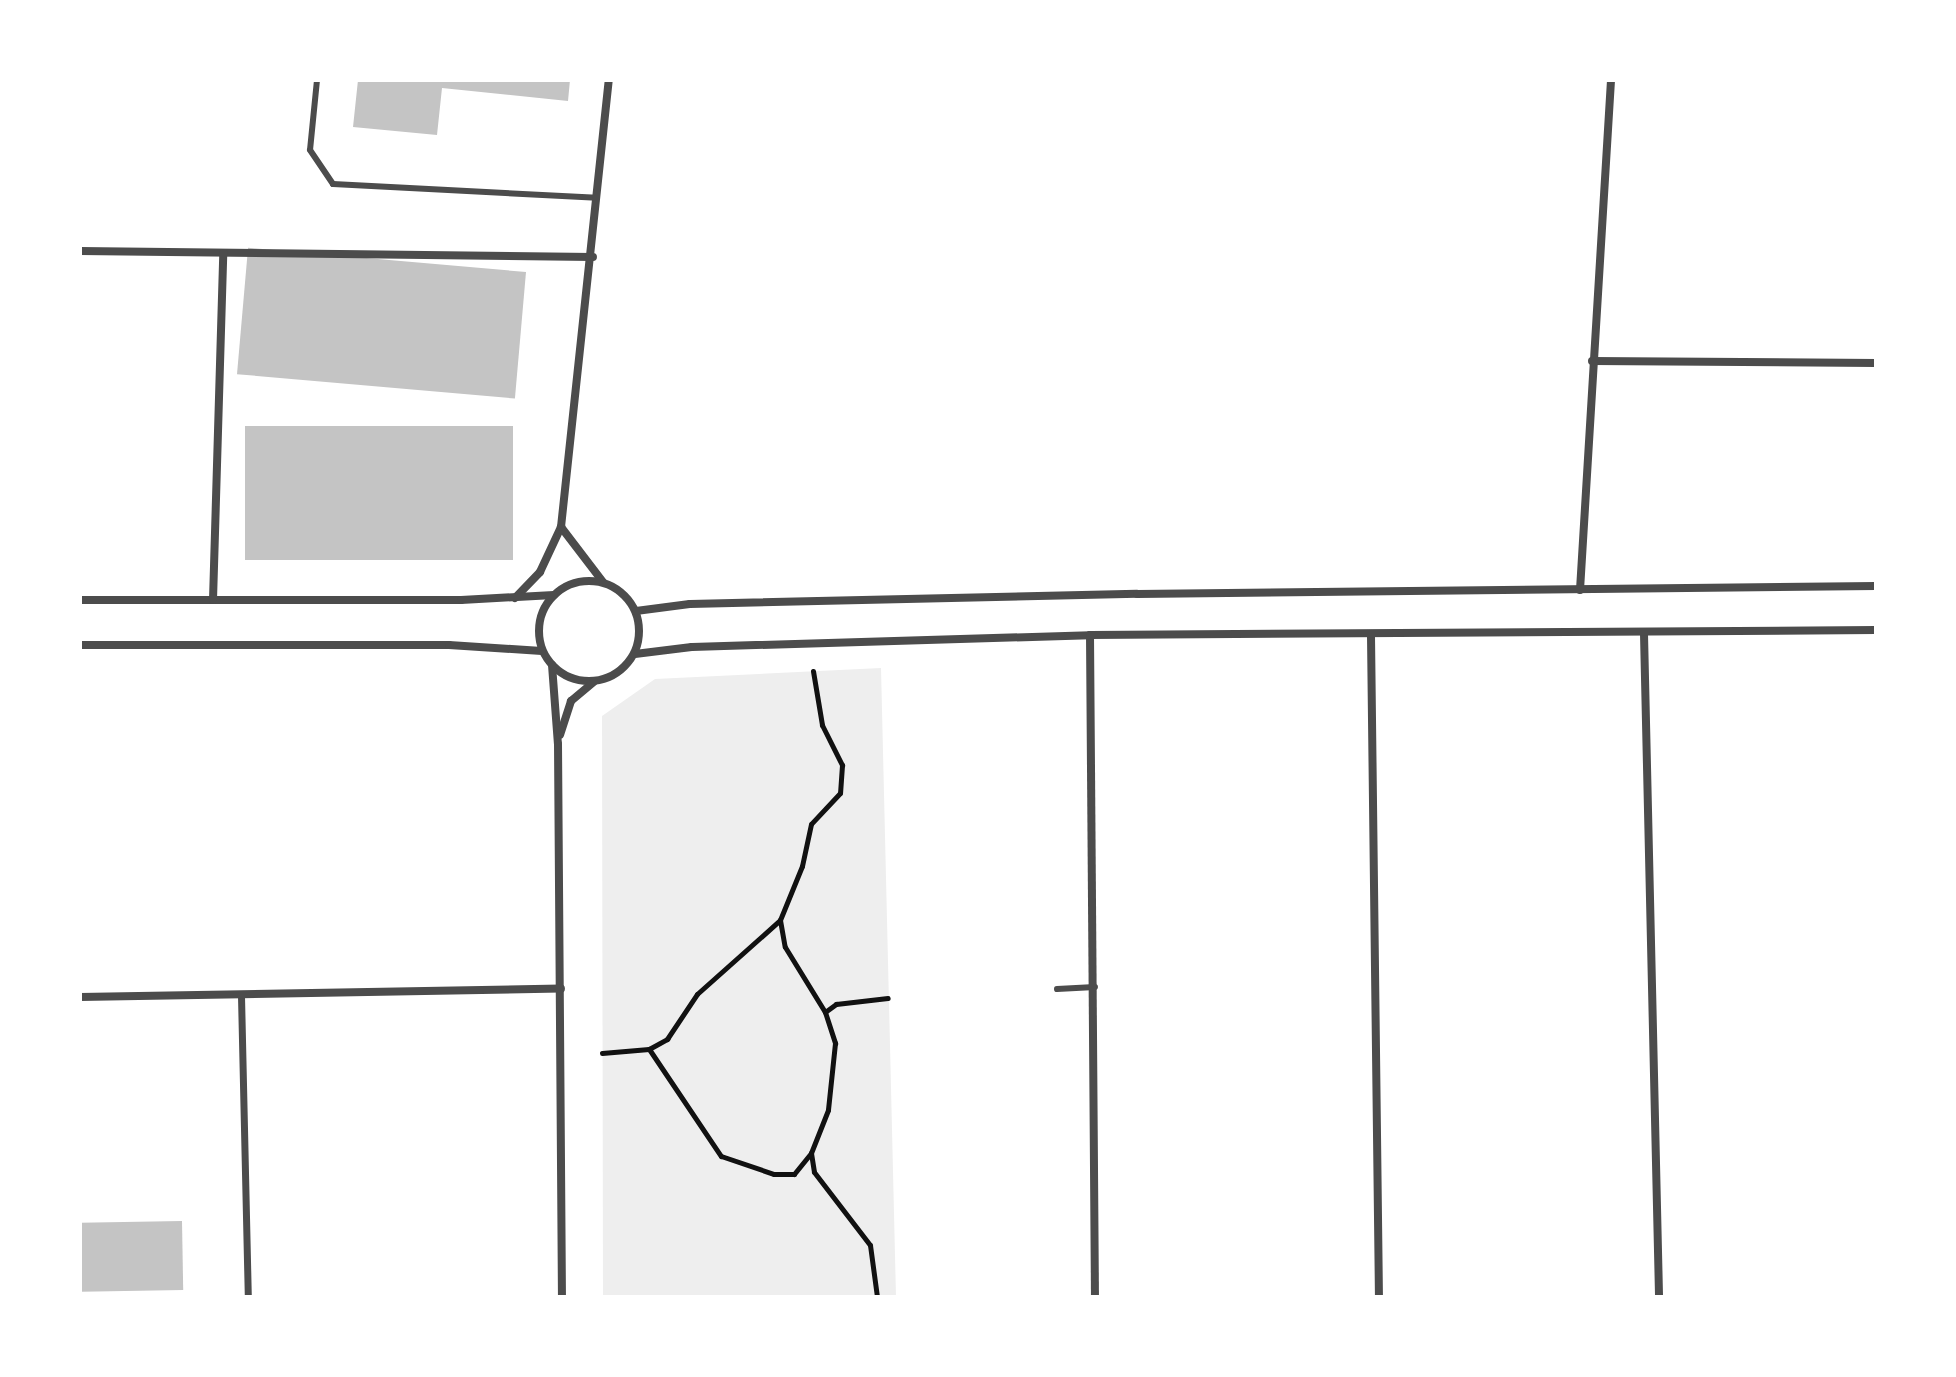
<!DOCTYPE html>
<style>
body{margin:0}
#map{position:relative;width:1956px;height:1377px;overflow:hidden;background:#fff;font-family:"DejaVu Sans",sans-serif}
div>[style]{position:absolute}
.green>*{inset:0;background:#eee}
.building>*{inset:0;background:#c4c4c4;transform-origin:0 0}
.path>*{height:5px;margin:-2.5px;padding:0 2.5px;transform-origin:2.5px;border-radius:2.5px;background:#111}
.service>*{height:6px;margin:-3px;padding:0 3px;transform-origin:3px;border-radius:3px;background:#4c4c4c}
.pedestrian>*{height:7px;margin:-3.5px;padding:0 3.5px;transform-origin:3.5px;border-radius:3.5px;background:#4c4c4c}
.minor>*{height:8px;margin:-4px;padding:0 4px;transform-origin:4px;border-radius:4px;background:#4c4c4c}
.minor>.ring{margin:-4px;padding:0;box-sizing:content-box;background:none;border:8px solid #4c4c4c;border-radius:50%}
span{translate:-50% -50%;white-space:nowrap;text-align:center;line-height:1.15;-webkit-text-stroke:6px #fff;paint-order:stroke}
.frame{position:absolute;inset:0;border:82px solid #fff;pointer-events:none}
</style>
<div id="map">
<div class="green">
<i style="clip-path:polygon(881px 668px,896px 1297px,603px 1297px,602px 716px,655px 679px)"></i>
</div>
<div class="building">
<i style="clip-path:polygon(358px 80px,570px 80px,568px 101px,442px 88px,437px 135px,353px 127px)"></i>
<i style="left:526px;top:272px;width:127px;height:279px;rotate:95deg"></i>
<i style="left:245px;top:426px;width:268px;height:134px"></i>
<i style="left:182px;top:1221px;width:69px;height:102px;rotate:89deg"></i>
</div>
<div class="path">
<i style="left:813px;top:671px;width:55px;rotate:80.5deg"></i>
<i style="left:822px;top:725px;width:45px;rotate:63.4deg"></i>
<i style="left:842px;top:765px;width:28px;rotate:94deg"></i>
<i style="left:840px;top:793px;width:42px;rotate:133.1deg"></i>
<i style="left:811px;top:824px;width:43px;rotate:102.1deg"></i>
<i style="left:802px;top:866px;width:58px;rotate:112.2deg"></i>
<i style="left:780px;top:920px;width:27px;rotate:80deg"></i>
<i style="left:785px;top:947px;width:76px;rotate:58.4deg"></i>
<i style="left:825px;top:1012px;width:33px;rotate:72deg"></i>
<i style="left:835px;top:1043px;width:67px;rotate:96deg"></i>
<i style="left:828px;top:1110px;width:46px;rotate:111.6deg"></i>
<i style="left:811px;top:1153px;width:19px;rotate:81deg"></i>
<i style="left:814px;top:1172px;width:92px;rotate:52.5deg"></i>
<i style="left:870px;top:1245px;width:52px;rotate:82.3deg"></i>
<i style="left:825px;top:1012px;width:14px;rotate:-36deg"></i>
<i style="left:836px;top:1004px;width:52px;rotate:-6.6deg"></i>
<i style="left:649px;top:1049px;width:129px;rotate:56.1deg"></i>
<i style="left:721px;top:1156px;width:56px;rotate:18.8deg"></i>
<i style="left:774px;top:1174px;width:20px"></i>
<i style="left:794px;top:1174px;width:27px;rotate:-51deg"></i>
<i style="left:602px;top:1053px;width:47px;rotate:-4.9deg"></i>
<i style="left:649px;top:1049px;width:21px;rotate:-29deg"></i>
<i style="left:667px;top:1039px;width:54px;rotate:-56.3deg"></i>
<i style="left:697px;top:994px;width:111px;rotate:-41.7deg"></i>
</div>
<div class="service">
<i style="left:317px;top:80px;width:70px;rotate:95.7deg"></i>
<i style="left:310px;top:150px;width:41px;rotate:55.9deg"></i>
<i style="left:333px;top:184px;width:264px;rotate:3deg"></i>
<i style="left:1057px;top:989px;width:38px;rotate:-3deg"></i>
</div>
<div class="pedestrian">
<i style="left:241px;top:996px;width:301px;rotate:88.7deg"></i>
</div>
<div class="minor">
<i style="left:80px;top:251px;width:513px;rotate:0.67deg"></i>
<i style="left:1592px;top:361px;width:284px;rotate:0.4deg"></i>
<i style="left:561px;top:527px;width:69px;rotate:52.6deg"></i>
<i class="ring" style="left:539px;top:581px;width:92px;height:92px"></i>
<i style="left:1580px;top:590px;width:511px;rotate:-86.52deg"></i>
<i style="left:515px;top:598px;width:36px;rotate:-46deg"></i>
<i style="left:540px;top:572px;width:50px;rotate:-65deg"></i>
<i style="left:561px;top:527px;width:450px;rotate:-83.9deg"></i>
<i style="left:80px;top:600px;width:381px"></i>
<i style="left:461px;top:600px;width:93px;rotate:-3.1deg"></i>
<i style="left:213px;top:600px;width:347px;rotate:-88.3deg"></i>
<i style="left:636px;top:611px;width:54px;rotate:-7.4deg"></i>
<i style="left:690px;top:604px;width:447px;rotate:-1.3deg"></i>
<i style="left:1137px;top:594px;width:739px;rotate:-0.62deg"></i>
<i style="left:1644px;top:634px;width:663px;rotate:88.7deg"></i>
<i style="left:1090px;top:635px;width:662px;rotate:89.57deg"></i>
<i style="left:1371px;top:636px;width:661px;rotate:89.31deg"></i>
<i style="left:80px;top:645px;width:369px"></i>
<i style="left:449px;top:645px;width:93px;rotate:3.7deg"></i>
<i style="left:635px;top:654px;width:57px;rotate:-7deg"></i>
<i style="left:692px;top:647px;width:398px;rotate:-1.7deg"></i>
<i style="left:1090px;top:635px;width:786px;rotate:-0.36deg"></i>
<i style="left:552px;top:665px;width:79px;rotate:85.7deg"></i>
<i style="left:558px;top:744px;width:553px;rotate:89.59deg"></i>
<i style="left:560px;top:735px;width:36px;rotate:-72deg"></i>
<i style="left:571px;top:701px;width:30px;rotate:-40deg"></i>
<i style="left:80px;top:997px;width:481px;rotate:-1deg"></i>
</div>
<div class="frame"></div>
</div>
